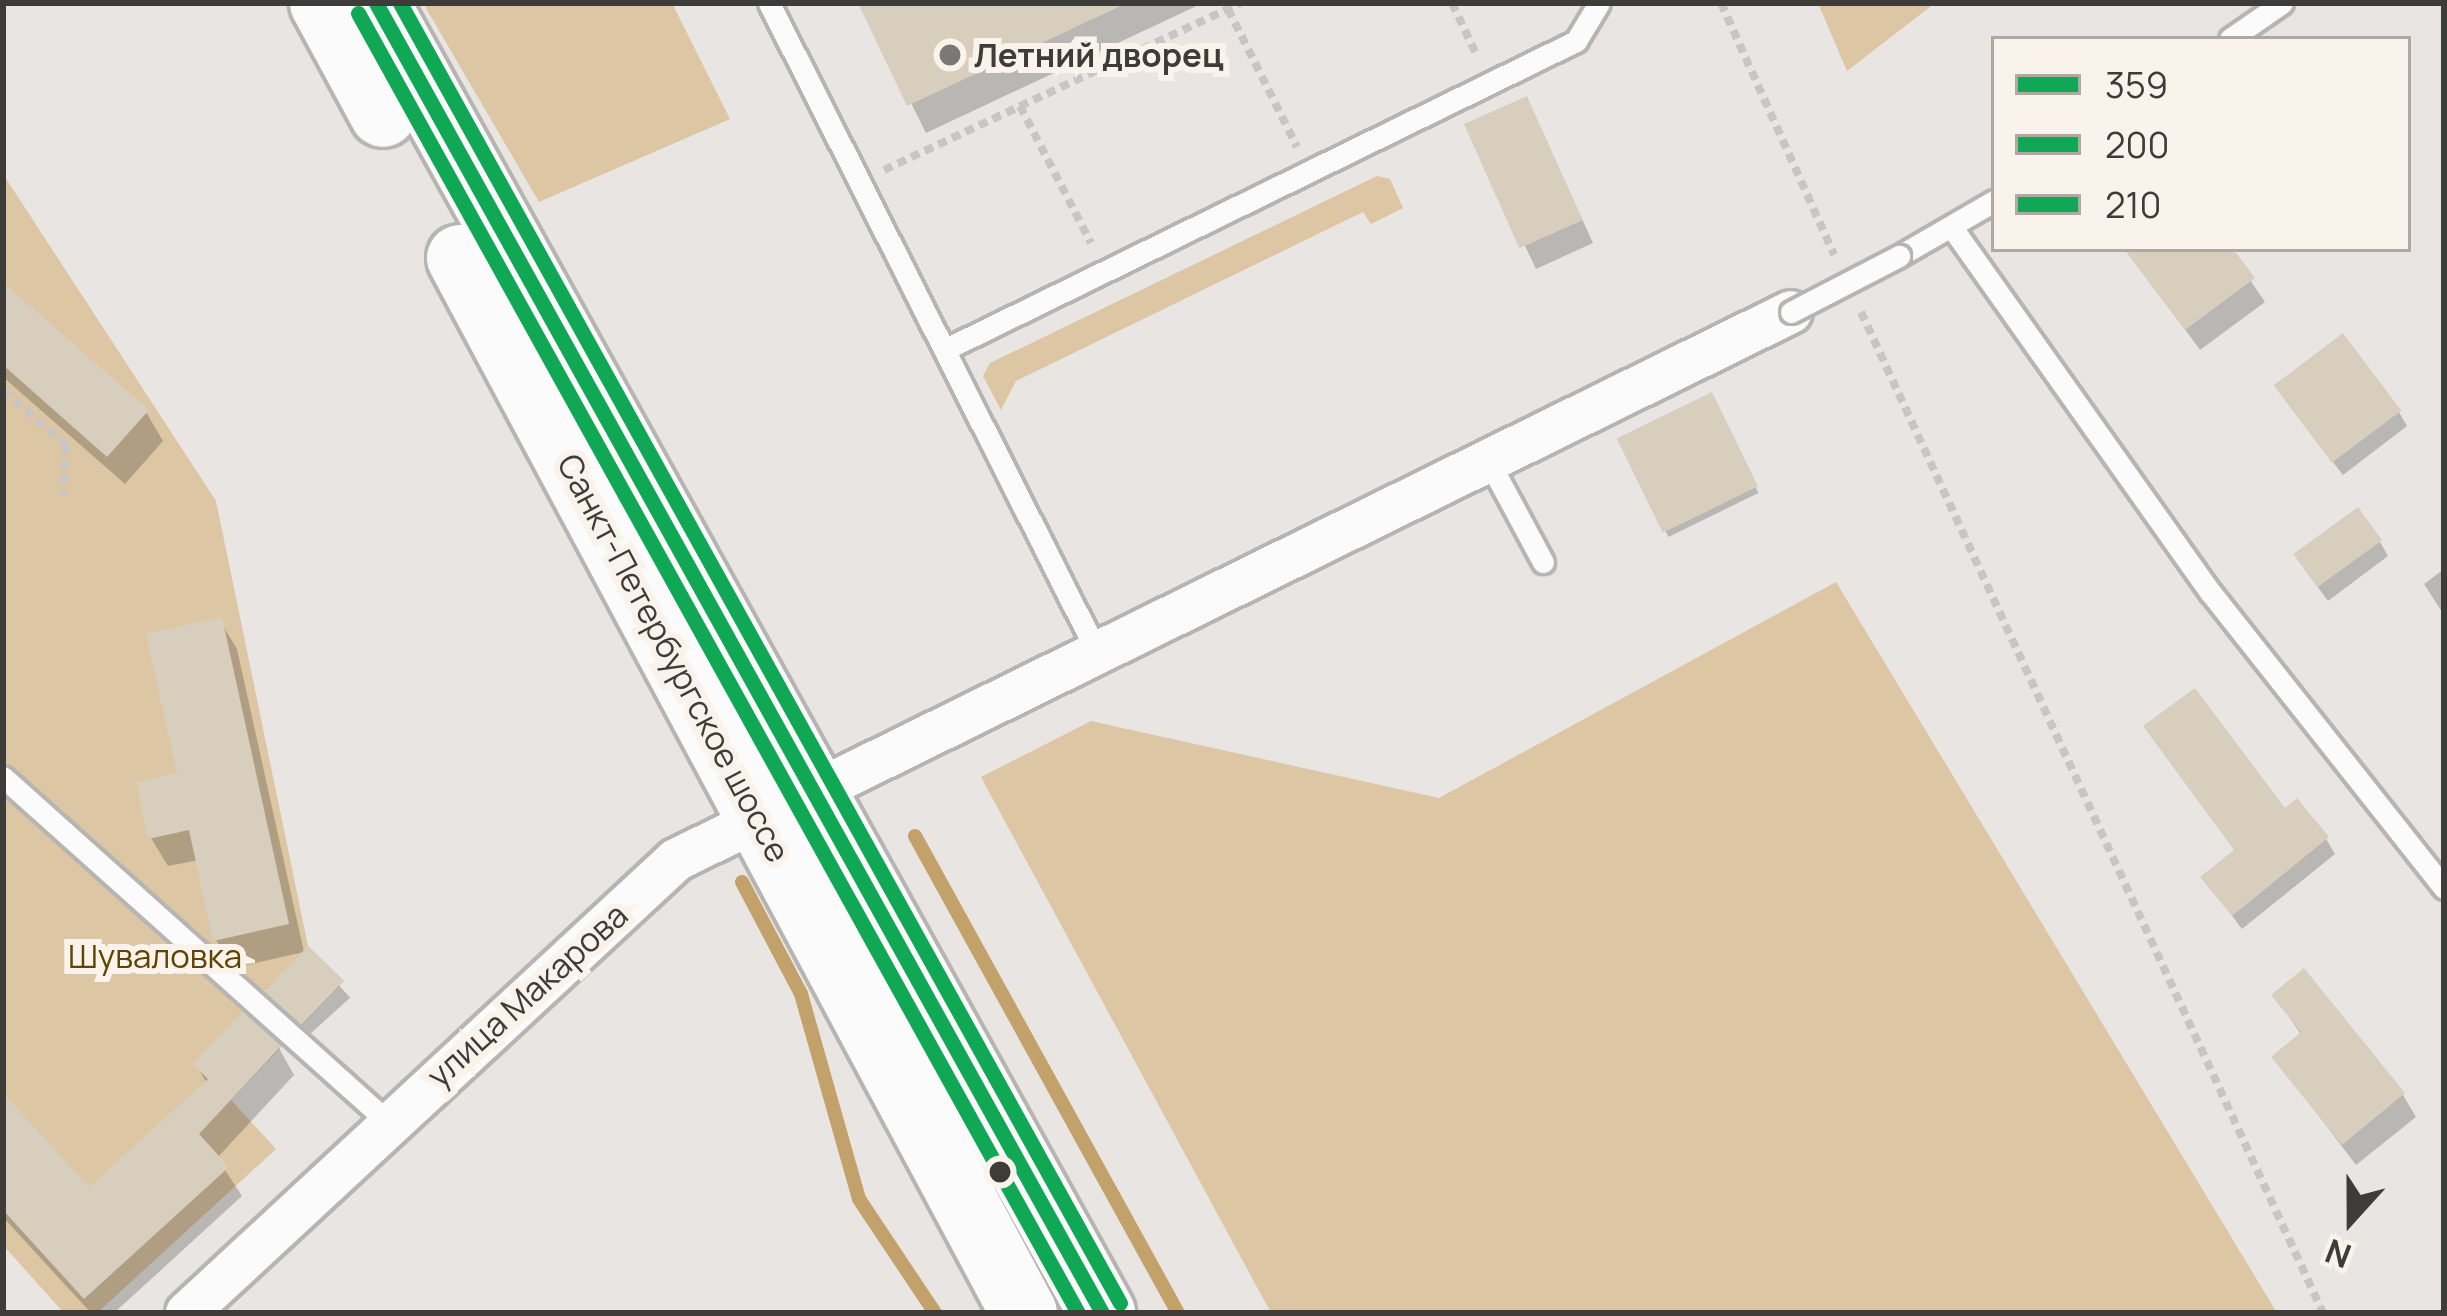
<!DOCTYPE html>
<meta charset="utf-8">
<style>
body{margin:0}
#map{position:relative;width:2447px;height:1316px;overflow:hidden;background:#e8e5e2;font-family:Manrope,sans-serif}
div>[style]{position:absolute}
.green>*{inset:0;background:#dcc6a3}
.shadow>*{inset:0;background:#0003;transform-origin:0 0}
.stream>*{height:14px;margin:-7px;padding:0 7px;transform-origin:7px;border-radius:7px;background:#c2a26a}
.building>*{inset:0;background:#d8cebe;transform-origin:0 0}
.path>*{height:8px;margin-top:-4px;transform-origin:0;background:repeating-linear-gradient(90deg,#c7c6c5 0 9px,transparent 0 15px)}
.roads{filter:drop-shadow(3px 0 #b7b5b2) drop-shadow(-3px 0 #b7b5b2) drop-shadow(0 3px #b7b5b2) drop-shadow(0 -3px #b7b5b2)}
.service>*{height:21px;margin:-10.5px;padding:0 10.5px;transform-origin:10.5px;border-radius:10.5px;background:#fcfbfb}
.minor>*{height:42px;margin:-21px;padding:0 21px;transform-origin:21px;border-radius:21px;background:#fcfbfb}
.primary>*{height:66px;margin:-33px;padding:0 33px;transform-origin:33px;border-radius:33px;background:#fcfbfb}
.bridges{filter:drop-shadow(3px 0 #b7b5b2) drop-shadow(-3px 0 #b7b5b2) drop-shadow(0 3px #b7b5b2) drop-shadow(0 -3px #b7b5b2)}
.service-bridge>*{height:21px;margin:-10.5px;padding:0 10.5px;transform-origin:10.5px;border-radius:10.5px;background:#fcfbfb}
.bus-1>*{height:15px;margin:-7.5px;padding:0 7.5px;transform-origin:7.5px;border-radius:7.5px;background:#10a855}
.bus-2>*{height:15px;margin:-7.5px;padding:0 7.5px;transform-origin:7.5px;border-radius:7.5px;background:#10a855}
.bus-3>*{height:15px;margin:-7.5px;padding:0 7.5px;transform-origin:7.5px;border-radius:7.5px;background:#10a855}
.dots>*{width:33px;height:33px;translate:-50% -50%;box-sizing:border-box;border:6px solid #f9f3eb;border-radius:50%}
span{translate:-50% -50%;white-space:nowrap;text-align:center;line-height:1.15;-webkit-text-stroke:12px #f9f3eb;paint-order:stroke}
.poi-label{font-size:33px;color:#3e3c38;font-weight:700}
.left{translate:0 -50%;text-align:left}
.street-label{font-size:33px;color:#3e3c38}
.park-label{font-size:33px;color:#604201}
.frame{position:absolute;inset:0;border:6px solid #3e3c38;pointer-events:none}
.legend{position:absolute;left:1991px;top:36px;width:420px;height:216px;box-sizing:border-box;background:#f9f3eb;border:3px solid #aeaaa3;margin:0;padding:15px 21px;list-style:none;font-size:36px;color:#3e3c38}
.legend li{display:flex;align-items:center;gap:24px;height:60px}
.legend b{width:60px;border:3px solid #aeaaa3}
.north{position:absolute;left:2291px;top:1160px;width:120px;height:120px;-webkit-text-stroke:9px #f9f3eb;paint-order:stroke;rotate:201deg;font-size:33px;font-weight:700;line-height:48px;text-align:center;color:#3e3c38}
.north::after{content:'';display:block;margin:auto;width:42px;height:54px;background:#3e3c38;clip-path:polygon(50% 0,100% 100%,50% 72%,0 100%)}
</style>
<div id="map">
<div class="green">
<i style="clip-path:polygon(423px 3px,672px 3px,730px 119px,539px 202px)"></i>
<i style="clip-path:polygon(1818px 3px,1935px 3px,1847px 71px)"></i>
<i style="clip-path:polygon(3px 174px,216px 501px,308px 946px,344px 981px,231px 1100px,276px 1149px,97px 1313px,64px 1313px,3px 1245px)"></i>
<i style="clip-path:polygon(1377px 176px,1390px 179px,1403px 208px,1371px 224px,1363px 212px,1016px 381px,1001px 410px,983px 376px,990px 363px)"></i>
<i style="clip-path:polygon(1836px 582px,2277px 1313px,1271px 1313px,981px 777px,1091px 721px,1439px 798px)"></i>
</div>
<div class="shadow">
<i style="clip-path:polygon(861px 3px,1203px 3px,926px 133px)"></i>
<i style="clip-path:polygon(1538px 122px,1593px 243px,1536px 269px,1468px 126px)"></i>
<i style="clip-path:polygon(2127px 249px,2229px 249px,2265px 302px,2200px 350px)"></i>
<i style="clip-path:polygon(3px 286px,146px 412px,163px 441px,125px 484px,3px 377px)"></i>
<i style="left:1711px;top:396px;width:108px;height:100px;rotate:64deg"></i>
<i style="clip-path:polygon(2286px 401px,2399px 412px,2407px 426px,2343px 475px)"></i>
<i style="clip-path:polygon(2380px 542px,2388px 556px,2328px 601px,2306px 571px)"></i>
<i style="clip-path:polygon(2444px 569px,2444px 615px,2424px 584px)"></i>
<i style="clip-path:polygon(220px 621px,237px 649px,304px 952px,233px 968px,216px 940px,199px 860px,168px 866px,151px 838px,180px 776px)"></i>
<i style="clip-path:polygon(2284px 813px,2326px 839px,2335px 854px,2242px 929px,2204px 878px)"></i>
<i style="left:308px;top:951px;width:63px;height:57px;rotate:48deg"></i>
<i style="clip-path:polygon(2275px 996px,2403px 1095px,2416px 1117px,2356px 1165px,2275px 1058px,2302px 1036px)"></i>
<i style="clip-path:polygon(279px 1048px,294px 1075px,217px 1158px,242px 1196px,114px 1313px,91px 1313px,3px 1217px,3px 1098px,89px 1191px,207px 1084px,196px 1064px)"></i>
</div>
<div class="stream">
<i style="left:915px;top:836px;width:545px;rotate:61.13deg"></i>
<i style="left:742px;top:882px;width:127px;rotate:62.2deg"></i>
<i style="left:801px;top:994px;width:213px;rotate:74.2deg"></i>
<i style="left:859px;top:1199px;width:137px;rotate:56.3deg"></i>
</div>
<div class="building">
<i style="clip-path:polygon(858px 3px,1127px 3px,907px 106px)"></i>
<i style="left:1527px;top:96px;width:136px;height:69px;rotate:66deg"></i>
<i style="clip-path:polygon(2124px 249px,2233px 249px,2255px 278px,2185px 330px)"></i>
<i style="clip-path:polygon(3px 282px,149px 410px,107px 457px,3px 365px)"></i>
<i style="left:2343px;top:333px;width:97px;height:87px;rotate:53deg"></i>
<i style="left:1712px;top:392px;width:105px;height:106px;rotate:64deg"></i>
<i style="left:2358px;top:507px;width:41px;height:80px;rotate:54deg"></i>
<i style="clip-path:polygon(222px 617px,289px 924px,213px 941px,189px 830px,148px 839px,136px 782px,177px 773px,146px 634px)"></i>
<i style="clip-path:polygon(2195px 688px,2285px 808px,2297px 798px,2329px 837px,2232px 916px,2200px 877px,2234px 850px,2143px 726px)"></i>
<i style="left:308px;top:946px;width:50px;height:63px;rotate:44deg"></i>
<i style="clip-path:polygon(2304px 968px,2405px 1093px,2342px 1145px,2271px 1057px,2301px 1032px,2271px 995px)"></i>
<i style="clip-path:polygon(243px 1012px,281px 1046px,199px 1134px,229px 1167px,84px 1299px,3px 1210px,3px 1093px,89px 1187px,208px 1079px,192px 1064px)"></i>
</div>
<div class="path">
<i style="left:1452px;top:3px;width:59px;rotate:64.7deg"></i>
<i style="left:1721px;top:3px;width:276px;rotate:65.8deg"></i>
<i style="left:1228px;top:9px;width:154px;rotate:63.4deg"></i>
<i style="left:1020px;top:106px;width:154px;rotate:62.6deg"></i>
<i style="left:884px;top:170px;width:393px;rotate:-25.1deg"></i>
<i style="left:1861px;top:312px;width:1102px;rotate:65.22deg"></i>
<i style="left:3px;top:390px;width:84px;rotate:41.1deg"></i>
<i style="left:66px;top:445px;width:50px;rotate:93.4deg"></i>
</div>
<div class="roads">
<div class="service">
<i style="left:769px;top:3px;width:723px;rotate:63.19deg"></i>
<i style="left:2230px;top:39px;width:63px;rotate:-34.7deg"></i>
<i style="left:1953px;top:229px;width:446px;rotate:54.7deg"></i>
<i style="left:2211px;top:593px;width:376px;rotate:51.7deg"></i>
<i style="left:1899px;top:256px;width:110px;rotate:-30.1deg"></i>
<i style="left:948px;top:348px;width:699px;rotate:-26.05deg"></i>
<i style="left:1576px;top:41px;width:44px;rotate:-58.8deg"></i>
<i style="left:1488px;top:460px;width:116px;rotate:61.7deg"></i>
<i style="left:3px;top:777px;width:517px;rotate:41.86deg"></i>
</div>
<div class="minor">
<i style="left:187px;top:1313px;width:667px;rotate:-42.81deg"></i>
<i style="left:676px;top:860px;width:1242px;rotate:-26.17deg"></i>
</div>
<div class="primary">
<i style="left:323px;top:3px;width:126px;rotate:61.6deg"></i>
<i style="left:376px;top:3px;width:1498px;rotate:61deg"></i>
<i style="left:460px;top:258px;width:1196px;rotate:61.87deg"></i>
</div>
</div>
<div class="bridges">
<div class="service-bridge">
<i style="left:1791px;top:312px;width:122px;rotate:-27.4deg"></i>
</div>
</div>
<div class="bus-1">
<i style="left:376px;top:3px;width:1498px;rotate:61deg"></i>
</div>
<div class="bus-2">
<i style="left:358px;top:13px;width:1486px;rotate:61.02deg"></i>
</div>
<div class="bus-3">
<i style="left:400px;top:3px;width:1486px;rotate:61.02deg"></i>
</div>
<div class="dots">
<i style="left:950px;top:55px;background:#7a7774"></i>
<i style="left:1000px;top:1172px;background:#3e3c38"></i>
</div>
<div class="poi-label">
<span class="left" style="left:974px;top:55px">Летний дворец</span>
</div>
<div class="street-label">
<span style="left:674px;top:658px;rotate:62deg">Санкт-Петербургское шоссе</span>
<span style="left:527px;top:995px;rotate:-42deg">улица Макарова</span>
</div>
<div class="park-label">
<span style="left:155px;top:956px">Шуваловка</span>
</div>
<div class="frame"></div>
<ul class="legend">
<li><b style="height:15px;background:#10a855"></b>359</li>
<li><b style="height:15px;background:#10a855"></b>200</li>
<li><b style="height:15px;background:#10a855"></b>210</li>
</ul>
<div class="north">N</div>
</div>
